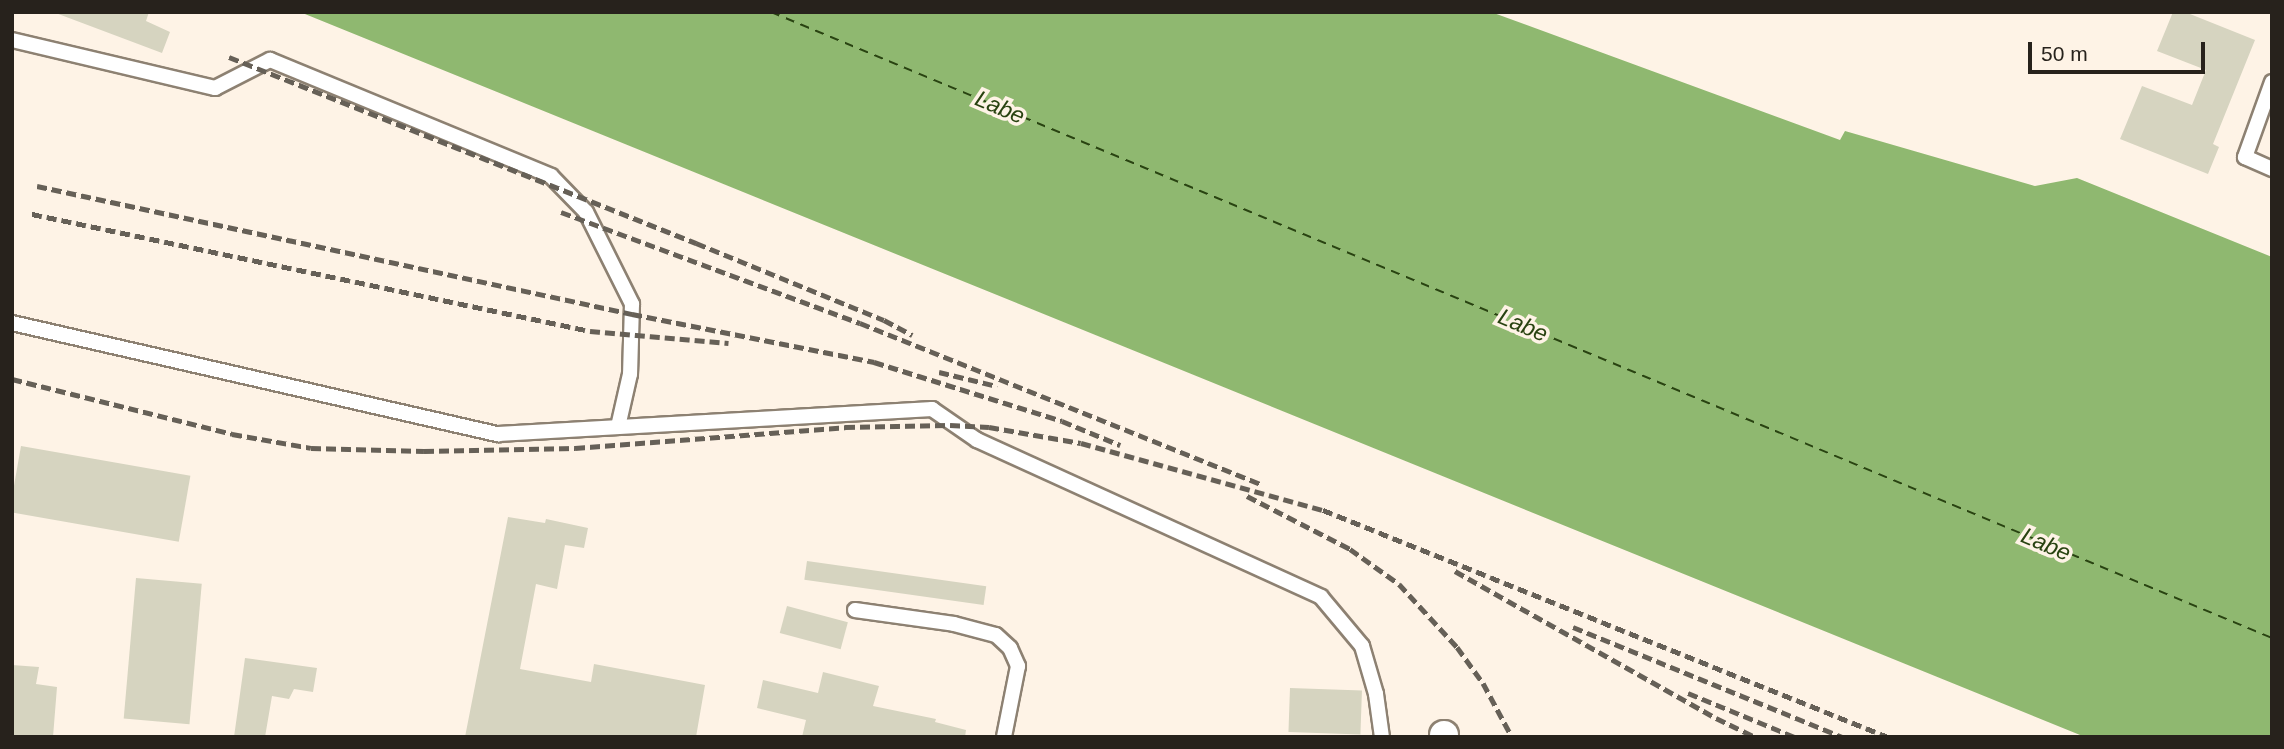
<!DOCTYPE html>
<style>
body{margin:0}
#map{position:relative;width:2284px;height:749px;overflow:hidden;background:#fef3e6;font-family:Arial,sans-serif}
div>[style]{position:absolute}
.water>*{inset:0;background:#8fb870}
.ferry>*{height:2px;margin-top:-1px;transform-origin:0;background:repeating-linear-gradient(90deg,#294311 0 9px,transparent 0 16px)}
.building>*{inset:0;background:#d6d4c0;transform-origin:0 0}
.roads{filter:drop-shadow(2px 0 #8d8172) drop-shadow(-2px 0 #8d8172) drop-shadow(0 2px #8d8172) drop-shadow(0 -2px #8d8172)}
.lane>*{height:14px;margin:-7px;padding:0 7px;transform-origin:7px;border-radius:7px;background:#fff}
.street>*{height:28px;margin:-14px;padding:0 14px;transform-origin:14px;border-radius:14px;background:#fff}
.rail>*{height:5px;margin-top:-2.5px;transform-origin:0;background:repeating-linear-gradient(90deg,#666057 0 10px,transparent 0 15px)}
span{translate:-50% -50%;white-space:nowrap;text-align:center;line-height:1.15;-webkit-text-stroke:7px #fef3e6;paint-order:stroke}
.water-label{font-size:23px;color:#294311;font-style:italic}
.frame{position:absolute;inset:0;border:14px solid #27221c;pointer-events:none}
.scale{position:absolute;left:2028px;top:42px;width:177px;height:32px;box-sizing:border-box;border:4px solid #27221c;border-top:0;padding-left:9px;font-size:21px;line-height:24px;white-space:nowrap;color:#27221c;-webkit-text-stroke:5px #fef3e6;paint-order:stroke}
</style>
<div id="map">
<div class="water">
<i style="clip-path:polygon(300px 12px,1491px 12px,1840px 140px,1845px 131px,2035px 186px,2077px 178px,2272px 257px,2272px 737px,2085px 737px)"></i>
</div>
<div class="ferry">
<i style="left:771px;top:12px;width:1626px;rotate:22.64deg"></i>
</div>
<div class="building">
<i style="clip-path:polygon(53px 12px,149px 12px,146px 21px,170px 32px,162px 53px)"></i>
<i style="clip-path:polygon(2173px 12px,2185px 12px,2255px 40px,2213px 144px,2219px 147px,2208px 174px,2120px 139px,2142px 86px,2192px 105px,2206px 70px,2157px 51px)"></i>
<i style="left:21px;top:446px;width:172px;height:67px;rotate:10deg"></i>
<i style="clip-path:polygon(508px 517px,545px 523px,546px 519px,588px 528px,584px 548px,565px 545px,557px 589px,536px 584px,520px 669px,591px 682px,594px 664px,705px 685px,696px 737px,465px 737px)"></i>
<i style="left:807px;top:561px;width:181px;height:19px;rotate:8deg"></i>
<i style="left:136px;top:578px;width:66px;height:141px;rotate:5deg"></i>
<i style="left:787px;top:606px;width:63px;height:28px;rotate:15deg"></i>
<i style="clip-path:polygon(245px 658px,317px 668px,313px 692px,294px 689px,289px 699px,272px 696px,265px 737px,234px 737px)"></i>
<i style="clip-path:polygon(12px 665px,39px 667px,36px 684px,57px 687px,53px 737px,12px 737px)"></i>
<i style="clip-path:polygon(823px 672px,879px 686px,873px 706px,936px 719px,935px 722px,966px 730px,965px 737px,802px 737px,806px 720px,757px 708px,763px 680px,818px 693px)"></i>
<i style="left:1290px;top:688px;width:72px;height:44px;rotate:2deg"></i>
</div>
<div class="roads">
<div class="lane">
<i style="left:12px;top:40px;width:209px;rotate:13.3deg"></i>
<i style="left:215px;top:88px;width:62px;rotate:-27deg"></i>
<i style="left:270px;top:60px;width:304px;rotate:22.4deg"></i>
<i style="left:551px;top:176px;width:50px;rotate:45.8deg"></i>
<i style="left:586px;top:212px;width:103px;rotate:63.4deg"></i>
<i style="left:632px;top:304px;width:70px;rotate:91.6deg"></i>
<i style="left:630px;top:374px;width:54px;rotate:102.8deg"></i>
<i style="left:2272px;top:82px;width:80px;rotate:109.8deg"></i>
<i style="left:2245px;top:157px;width:30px;rotate:24deg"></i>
<i style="left:12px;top:323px;width:499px;rotate:12.9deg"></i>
<i style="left:498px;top:434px;width:435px;rotate:-3.3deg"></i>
<i style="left:932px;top:409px;width:55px;rotate:34.6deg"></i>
<i style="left:977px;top:440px;width:378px;rotate:24.5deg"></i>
<i style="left:1321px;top:597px;width:64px;rotate:50.1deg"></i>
<i style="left:1362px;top:646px;width:50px;rotate:73.7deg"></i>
<i style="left:1376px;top:694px;width:43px;rotate:82.1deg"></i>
<i style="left:855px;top:610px;width:100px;rotate:8deg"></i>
<i style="left:954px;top:624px;width:43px;rotate:14.7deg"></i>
<i style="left:996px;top:635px;width:19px;rotate:43deg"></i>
<i style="left:1010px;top:648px;width:20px;rotate:66deg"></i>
<i style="left:1018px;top:666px;width:72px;rotate:101.2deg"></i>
</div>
<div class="street">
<i style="left:1444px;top:735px;width:2px;rotate:90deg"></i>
</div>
</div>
<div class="rail">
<i style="left:229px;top:57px;width:503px;rotate:21.72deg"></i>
<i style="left:696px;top:243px;width:203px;rotate:22.3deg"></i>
<i style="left:884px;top:320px;width:32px;rotate:28deg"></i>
<i style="left:37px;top:186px;width:609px;rotate:12.14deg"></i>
<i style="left:632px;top:314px;width:247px;rotate:11.2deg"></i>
<i style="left:874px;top:362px;width:197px;rotate:17.4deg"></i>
<i style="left:1062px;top:421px;width:63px;rotate:22.5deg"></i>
<i style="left:561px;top:212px;width:319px;rotate:20.4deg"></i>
<i style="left:860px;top:323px;width:433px;rotate:21.9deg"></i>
<i style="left:32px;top:214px;width:570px;rotate:11.84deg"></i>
<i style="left:590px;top:331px;width:139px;rotate:5deg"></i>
<i style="left:939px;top:372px;width:60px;rotate:13.6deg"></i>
<i style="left:12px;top:379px;width:227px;rotate:14deg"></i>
<i style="left:232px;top:434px;width:80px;rotate:10deg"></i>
<i style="left:311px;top:448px;width:113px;rotate:1.5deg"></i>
<i style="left:424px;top:451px;width:151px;rotate:-1.1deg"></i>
<i style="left:575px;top:448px;width:271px;rotate:-4.4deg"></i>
<i style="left:845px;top:427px;width:105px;rotate:-1.1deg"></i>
<i style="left:950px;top:425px;width:39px;rotate:3deg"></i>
<i style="left:989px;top:427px;width:93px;rotate:9.9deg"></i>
<i style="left:1081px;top:443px;width:251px;rotate:15.5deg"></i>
<i style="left:1323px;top:510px;width:609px;rotate:21.89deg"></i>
<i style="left:1247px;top:496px;width:116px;rotate:27.2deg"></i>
<i style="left:1350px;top:549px;width:60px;rotate:35.5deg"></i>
<i style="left:1399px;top:584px;width:86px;rotate:47.4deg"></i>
<i style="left:1457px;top:647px;width:44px;rotate:54.2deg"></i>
<i style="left:1483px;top:683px;width:61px;rotate:61.8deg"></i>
<i style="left:1455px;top:571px;width:300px;rotate:29.4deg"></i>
<i style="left:1716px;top:718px;width:43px;rotate:26deg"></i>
<i style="left:1573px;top:627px;width:291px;rotate:22.2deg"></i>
<i style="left:1688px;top:693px;width:116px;rotate:22.4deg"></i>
</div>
<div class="water-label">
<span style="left:1000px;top:107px;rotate:23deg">Labe</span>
<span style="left:1523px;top:325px;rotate:23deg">Labe</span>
<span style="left:2046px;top:544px;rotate:23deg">Labe</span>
</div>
<div class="frame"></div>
<div class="scale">50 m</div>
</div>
